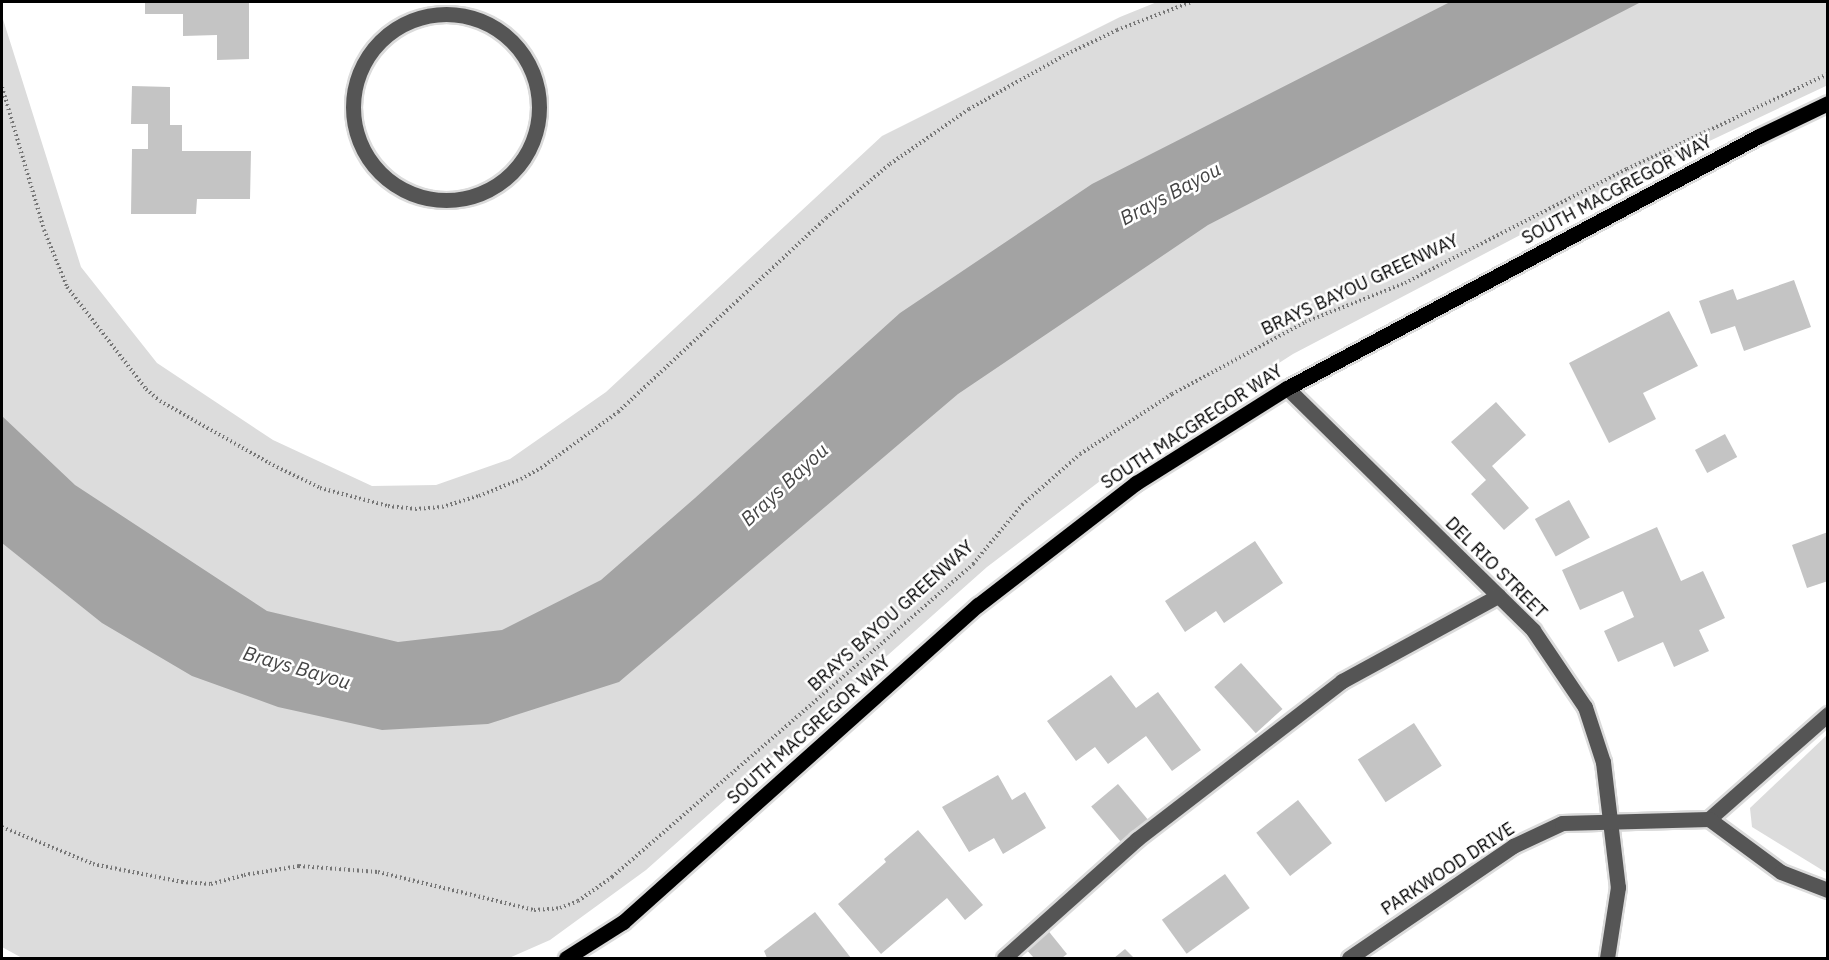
<!DOCTYPE html>
<style>
body{margin:0}
#map{position:relative;width:1829px;height:960px;overflow:hidden;background:#fff;font-family:"IBM Plex Sans",sans-serif}
div>[style]{position:absolute}
.green>*{inset:0;background:#dcdcdc}
.water>*{inset:0;background:#a3a3a3}
.building>*{inset:0;background:#c4c4c4;transform-origin:0 0}
.path>*{height:4px;margin-top:-2px;transform-origin:0;background:repeating-linear-gradient(90deg,#777 0 1.5px,transparent 0 4.5px)}
.roads{filter:drop-shadow(2px 0 #dbdbdb) drop-shadow(-2px 0 #dbdbdb) drop-shadow(0 2px #dbdbdb) drop-shadow(0 -2px #dbdbdb)}
.minor>*{height:15px;margin:-7.5px;padding:0 7.5px;transform-origin:7.5px;border-radius:7.5px;background:#555}
.minor>.ring{margin:-7.5px;padding:0;box-sizing:content-box;background:none;border:15px solid #555;border-radius:50%}
.major>*{height:15px;margin:-7.5px;padding:0 7.5px;transform-origin:7.5px;border-radius:7.5px;background:#000}
span{translate:-50% -50%;white-space:nowrap;text-align:center;line-height:1.15;-webkit-text-stroke:5px #fff;paint-order:stroke}
.street-label{font-size:18px;color:#000}
.water-label{font-size:20px;color:#444;font-style:italic}
.frame{position:absolute;inset:0;border:3px solid #000;pointer-events:none}
</style>
<div id="map">
<div class="green">
<i style="clip-path:polygon(1157px 2px,1827px 2px,1828px 85px,1612px 187px,1293px 354px,1129px 459px,987px 567px,646px 870px,550px 940px,509px 958px,22px 958px,2px 947px,2px 16px,81px 267px,157px 363px,273px 440px,372px 486px,436px 485px,510px 459px,606px 392px,882px 136px,1120px 17px)"></i>
<i style="clip-path:polygon(1827px 735px,1827px 873px,1752px 827px,1750px 808px)"></i>
</div>
<div class="water">
<i style="clip-path:polygon(1450px 2px,1641px 2px,1208px 225px,958px 394px,619px 682px,488px 724px,382px 730px,278px 707px,192px 676px,102px 623px,2px 543px,2px 416px,75px 485px,267px 611px,398px 642px,502px 630px,601px 580px,695px 498px,900px 313px,1092px 184px)"></i>
</div>
<div class="building">
<i style="clip-path:polygon(145px 2px,249px 2px,249px 59px,217px 60px,217px 35px,183px 36px,183px 14px,145px 14px)"></i>
<i style="clip-path:polygon(132px 86px,170px 87px,170px 125px,182px 125px,182px 151px,251px 151px,250px 199px,197px 199px,196px 214px,131px 214px,132px 149px,148px 149px,148px 124px,131px 124px)"></i>
<i style="clip-path:polygon(1794px 280px,1811px 327px,1744px 351px,1735px 326px,1711px 334px,1699px 301px,1733px 289px,1737px 300px)"></i>
<i style="clip-path:polygon(1669px 311px,1698px 366px,1643px 393px,1656px 419px,1609px 443px,1569px 363px)"></i>
<i style="clip-path:polygon(1496px 402px,1526px 435px,1492px 466px,1529px 508px,1504px 530px,1471px 494px,1486px 480px,1451px 442px)"></i>
<i style="left:1725px;top:434px;width:26px;height:34px;rotate:62deg"></i>
<i style="left:1569px;top:500px;width:43px;height:39px;rotate:61deg"></i>
<i style="clip-path:polygon(1657px 527px,1681px 581px,1703px 571px,1725px 618px,1699px 630px,1709px 651px,1674px 667px,1663px 642px,1618px 662px,1604px 631px,1634px 617px,1623px 591px,1580px 610px,1562px 570px)"></i>
<i style="clip-path:polygon(1828px 532px,1828px 581px,1807px 588px,1792px 545px)"></i>
<i style="clip-path:polygon(1255px 541px,1283px 583px,1224px 623px,1216px 611px,1185px 632px,1165px 601px)"></i>
<i style="left:1241px;top:663px;width:62px;height:36px;rotate:48deg"></i>
<i style="clip-path:polygon(1111px 675px,1136px 708px,1158px 692px,1201px 750px,1172px 771px,1146px 736px,1108px 764px,1095px 747px,1076px 761px,1047px 721px)"></i>
<i style="left:1414px;top:723px;width:51px;height:67px;rotate:57deg"></i>
<i style="clip-path:polygon(998px 775px,1012px 800px,1025px 792px,1046px 828px,1003px 854px,994px 838px,969px 852px,942px 807px)"></i>
<i style="left:1118px;top:784px;width:47px;height:35px;rotate:50deg"></i>
<i style="left:1298px;top:800px;width:55px;height:53px;rotate:52deg"></i>
<i style="clip-path:polygon(918px 830px,983px 905px,965px 920px,947px 898px,881px 954px,838px 904px,886px 862px,884px 859px)"></i>
<i style="left:1225px;top:874px;width:42px;height:78px;rotate:54deg"></i>
<i style="clip-path:polygon(815px 912px,851px 958px,767px 958px,764px 951px)"></i>
<i style="clip-path:polygon(1046px 928px,1067px 954px,1062px 958px,1034px 958px,1024px 947px)"></i>
<i style="clip-path:polygon(1125px 949px,1134px 958px,1114px 958px)"></i>
</div>
<div class="path">
<i style="left:2px;top:87px;width:149px;rotate:73.6deg"></i>
<i style="left:44px;top:230px;width:61px;rotate:68deg"></i>
<i style="left:67px;top:287px;width:129px;rotate:52.2deg"></i>
<i style="left:146px;top:389px;width:18px;rotate:41deg"></i>
<i style="left:160px;top:401px;width:125px;rotate:29.6deg"></i>
<i style="left:269px;top:463px;width:57px;rotate:26.1deg"></i>
<i style="left:320px;top:488px;width:70px;rotate:14.8deg"></i>
<i style="left:388px;top:506px;width:27px;rotate:6deg"></i>
<i style="left:415px;top:509px;width:27px;rotate:-4deg"></i>
<i style="left:442px;top:507px;width:39px;rotate:-17deg"></i>
<i style="left:479px;top:496px;width:45px;rotate:-22deg"></i>
<i style="left:521px;top:479px;width:23px;rotate:-29deg"></i>
<i style="left:541px;top:468px;width:95px;rotate:-36deg"></i>
<i style="left:618px;top:412px;width:284px;rotate:-43deg"></i>
<i style="left:826px;top:218px;width:84px;rotate:-40.2deg"></i>
<i style="left:890px;top:164px;width:96px;rotate:-34.8deg"></i>
<i style="left:969px;top:109px;width:108px;rotate:-29.4deg"></i>
<i style="left:1063px;top:56px;width:60px;rotate:-25.7deg"></i>
<i style="left:1117px;top:30px;width:79px;rotate:-20.7deg"></i>
<i style="left:2px;top:827px;width:98px;rotate:22.1deg"></i>
<i style="left:93px;top:864px;width:91px;rotate:11.4deg"></i>
<i style="left:182px;top:882px;width:29px;rotate:4deg"></i>
<i style="left:211px;top:884px;width:34px;rotate:-15deg"></i>
<i style="left:244px;top:875px;width:56px;rotate:-9.3deg"></i>
<i style="left:299px;top:866px;width:79px;rotate:4.3deg"></i>
<i style="left:378px;top:872px;width:161px;rotate:13.7deg"></i>
<i style="left:534px;top:910px;width:26px;rotate:-4deg"></i>
<i style="left:560px;top:908px;width:19px;rotate:-21deg"></i>
<i style="left:578px;top:901px;width:42px;rotate:-35.2deg"></i>
<i style="left:612px;top:877px;width:478px;rotate:-40.9deg"></i>
<i style="left:973px;top:564px;width:77px;rotate:-50.3deg"></i>
<i style="left:1022px;top:505px;width:77px;rotate:-41.3deg"></i>
<i style="left:1080px;top:454px;width:110px;rotate:-33.1deg"></i>
<i style="left:1172px;top:394px;width:151px;rotate:-28.4deg"></i>
<i style="left:1305px;top:322px;width:107px;rotate:-21.3deg"></i>
<i style="left:1405px;top:283px;width:250px;rotate:-27.2deg"></i>
<i style="left:1627px;top:169px;width:222px;rotate:-25.3deg"></i>
</div>
<div class="roads">
<div class="minor">
<i class="ring" style="left:353px;top:14px;width:171px;height:171px"></i>
<i style="left:1287px;top:388px;width:345px;rotate:44.5deg"></i>
<i style="left:1533px;top:630px;width:93px;rotate:56deg"></i>
<i style="left:1585px;top:707px;width:58px;rotate:71.9deg"></i>
<i style="left:1603px;top:762px;width:126px;rotate:83.2deg"></i>
<i style="left:1618px;top:887px;width:72px;rotate:98.8deg"></i>
<i style="left:1709px;top:819px;width:159px;rotate:-41.4deg"></i>
<i style="left:1004px;top:958px;width:178px;rotate:-41.8deg"></i>
<i style="left:1137px;top:839px;width:259px;rotate:-37.6deg"></i>
<i style="left:1342px;top:681px;width:178px;rotate:-28.6deg"></i>
<i style="left:1349px;top:958px;width:199px;rotate:-34.3deg"></i>
<i style="left:1513px;top:846px;width:54px;rotate:-25.1deg"></i>
<i style="left:1562px;top:823px;width:147px;rotate:-1.6deg"></i>
<i style="left:1709px;top:819px;width:89px;rotate:36.4deg"></i>
<i style="left:1781px;top:872px;width:50px;rotate:21deg"></i>
</div>
<div class="major">
<i style="left:566px;top:958px;width:67px;rotate:-32.3deg"></i>
<i style="left:623px;top:922px;width:476px;rotate:-41.8deg"></i>
<i style="left:978px;top:605px;width:200px;rotate:-37.7deg"></i>
<i style="left:1136px;top:483px;width:178px;rotate:-32.2deg"></i>
<i style="left:1287px;top:388px;width:535px;rotate:-28.1deg"></i>
<i style="left:1759px;top:136px;width:76px;rotate:-25.6deg"></i>
</div>
</div>
<div class="street-label">
<span style="left:1617px;top:190px;rotate:-28deg">SOUTH MACGREGOR WAY</span>
<span style="left:1360px;top:285px;rotate:-25deg">BRAYS BAYOU GREENWAY</span>
<span style="left:1192px;top:427px;rotate:-33deg">SOUTH MACGREGOR WAY</span>
<span style="left:1496px;top:568px;rotate:45deg">DEL RIO STREET</span>
<span style="left:891px;top:616px;rotate:-42deg">BRAYS BAYOU GREENWAY</span>
<span style="left:809px;top:730px;rotate:-42deg">SOUTH MACGREGOR WAY</span>
<span style="left:1448px;top:869px;rotate:-33deg">PARKWOOD DRIVE</span>
</div>
<div class="water-label">
<span style="left:1170px;top:193px;rotate:-28deg">Brays Bayou</span>
<span style="left:784px;top:484px;rotate:-43deg">Brays Bayou</span>
<span style="left:297px;top:667px;rotate:16deg">Brays Bayou</span>
</div>
<div class="frame"></div>
</div>
